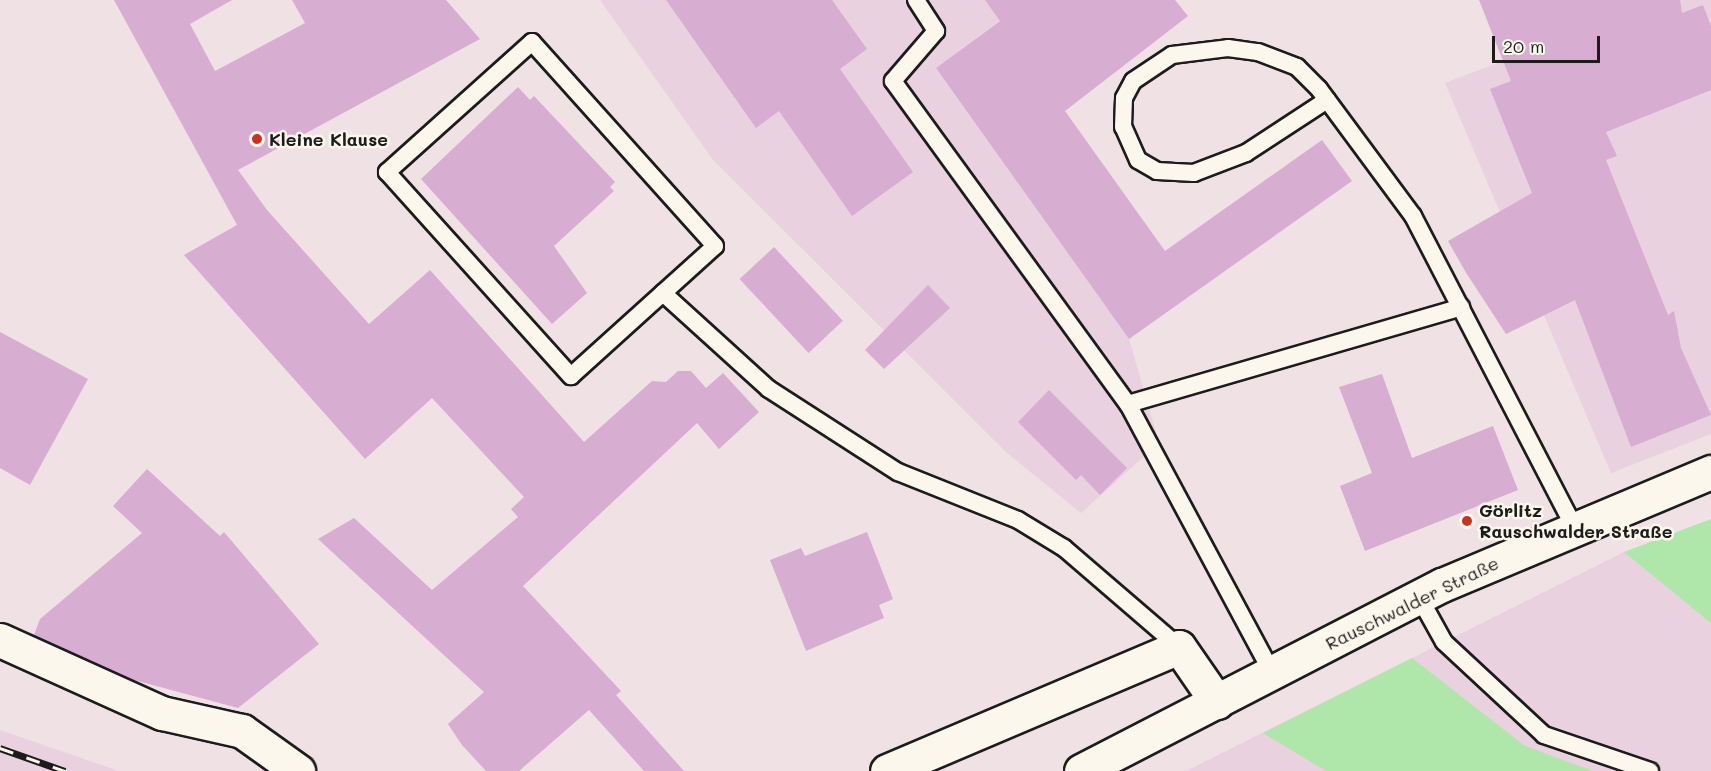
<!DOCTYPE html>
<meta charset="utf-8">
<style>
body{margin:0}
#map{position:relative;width:1711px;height:771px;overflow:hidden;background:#f0e1e4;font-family:Mali,sans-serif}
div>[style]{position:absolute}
.built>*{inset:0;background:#e9d1df}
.green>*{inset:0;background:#afe6a9}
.building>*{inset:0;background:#d8add2;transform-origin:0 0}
.roads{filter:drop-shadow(2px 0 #1c1c1c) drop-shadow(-2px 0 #1c1c1c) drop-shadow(0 2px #1c1c1c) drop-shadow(0 -2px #1c1c1c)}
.service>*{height:16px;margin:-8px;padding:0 8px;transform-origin:8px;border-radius:8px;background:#fbf7ec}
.minor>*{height:33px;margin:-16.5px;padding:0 16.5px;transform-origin:16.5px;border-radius:16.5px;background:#fbf7ec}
.secondary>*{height:33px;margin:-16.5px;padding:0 16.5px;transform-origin:16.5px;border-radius:16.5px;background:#fbf7ec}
.rail>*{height:7px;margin-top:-3.5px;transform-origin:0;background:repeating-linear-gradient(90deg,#fbf7ec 0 14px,#1c1c1c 0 28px);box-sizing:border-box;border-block:2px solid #1c1c1c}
.dots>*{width:16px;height:16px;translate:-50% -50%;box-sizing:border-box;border:3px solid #fbf7ec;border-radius:50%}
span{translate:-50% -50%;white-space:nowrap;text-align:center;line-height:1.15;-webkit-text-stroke:5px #fbf7ec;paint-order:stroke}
.poi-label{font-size:18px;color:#1c1c1c;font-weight:700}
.left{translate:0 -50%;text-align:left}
.street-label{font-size:18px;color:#1c1c1c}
.scale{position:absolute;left:1492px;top:36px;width:108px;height:27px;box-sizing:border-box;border:3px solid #1c1c1c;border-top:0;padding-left:8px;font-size:18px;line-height:21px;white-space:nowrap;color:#1c1c1c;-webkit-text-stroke:4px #fbf7ec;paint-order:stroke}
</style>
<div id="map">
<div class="built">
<i style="clip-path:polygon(600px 0,1027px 0,936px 68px,1129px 339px,1159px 443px,1081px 513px,1006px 452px,713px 160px)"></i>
<i style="clip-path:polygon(1665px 0,1711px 0,1711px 434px,1611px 473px,1445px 83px)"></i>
<i style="clip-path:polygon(1624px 552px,1711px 590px,1711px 771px,1186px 771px)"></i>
<i style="clip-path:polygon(0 730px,119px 771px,0 771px)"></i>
</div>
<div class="green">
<i style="clip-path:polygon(1711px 519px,1711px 623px,1624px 552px)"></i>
<i style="clip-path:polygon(1412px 658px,1525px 746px,1593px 771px,1326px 771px,1263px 733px)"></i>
</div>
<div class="building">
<i style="clip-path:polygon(114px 0,232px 0,190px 24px,215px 71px,305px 23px,292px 0,446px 0,480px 39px,238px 170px,267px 210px,369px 324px,430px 270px,584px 442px,652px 381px,666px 382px,678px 371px,691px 371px,706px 388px,723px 373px,759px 412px,719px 449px,697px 423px,523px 586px,621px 691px,616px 695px,684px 771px,644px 771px,589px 710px,519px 771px,486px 771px,462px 745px,448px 724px,484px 692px,318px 539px,354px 518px,432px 590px,518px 517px,511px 509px,524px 497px,432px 398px,365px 459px,184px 255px,237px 225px)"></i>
<i style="clip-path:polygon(666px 0,832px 0,867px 49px,840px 69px,913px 172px,852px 216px,779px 111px,756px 128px)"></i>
<i style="clip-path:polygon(985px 0,1175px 0,1188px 16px,1065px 111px,1165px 251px,1322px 140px,1352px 181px,1129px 339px,936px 68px,1000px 21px)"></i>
<i style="clip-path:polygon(1479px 0,1680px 0,1682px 13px,1703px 5px,1711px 26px,1711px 90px,1606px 132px,1617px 156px,1606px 160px,1668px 315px,1674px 311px,1681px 348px,1711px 415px,1631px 447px,1575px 300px,1506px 334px,1465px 271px,1448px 241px,1532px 193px,1490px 89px,1511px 81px)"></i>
<i style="clip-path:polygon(518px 87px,530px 100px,534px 96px,615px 182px,610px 187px,614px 191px,554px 246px,587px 293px,552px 324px,421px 179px)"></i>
<i style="left:774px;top:247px;width:101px;height:47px;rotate:47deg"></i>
<i style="clip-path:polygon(928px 285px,950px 308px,884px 369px,865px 350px)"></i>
<i style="clip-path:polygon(0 332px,88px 379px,30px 485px,0 468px)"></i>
<i style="clip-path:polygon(1382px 374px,1412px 458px,1493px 426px,1518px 490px,1365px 551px,1340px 486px,1372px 473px,1339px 387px)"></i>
<i style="clip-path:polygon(1049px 390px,1127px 468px,1100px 495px,1081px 475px,1076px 480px,1018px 422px)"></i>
<i style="clip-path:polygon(147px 469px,220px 536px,224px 532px,319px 644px,238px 708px,134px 680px,34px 635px,40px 619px,142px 533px,113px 506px)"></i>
<i style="clip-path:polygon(867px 532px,893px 599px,879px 605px,884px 618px,806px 651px,770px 560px,801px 548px,805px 556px)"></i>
</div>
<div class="roads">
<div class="service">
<i style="left:916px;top:0;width:37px;rotate:57deg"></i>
<i style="left:936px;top:31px;width:66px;rotate:130.7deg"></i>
<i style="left:893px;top:81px;width:399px;rotate:54deg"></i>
<i style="left:1128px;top:404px;width:305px;rotate:61.8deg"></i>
<i style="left:1327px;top:100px;width:97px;rotate:146.8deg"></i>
<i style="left:1246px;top:153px;width:56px;rotate:159deg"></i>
<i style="left:1194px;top:173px;width:37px;rotate:-177deg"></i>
<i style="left:1157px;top:171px;width:22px;rotate:-150deg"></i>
<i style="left:1138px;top:160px;width:36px;rotate:-114deg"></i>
<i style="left:1123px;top:127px;width:29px;rotate:-88deg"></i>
<i style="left:1124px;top:98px;width:19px;rotate:-62deg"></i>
<i style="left:1133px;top:81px;width:47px;rotate:-33.7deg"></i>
<i style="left:1172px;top:55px;width:56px;rotate:-7.1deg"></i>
<i style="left:1228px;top:48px;width:30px;rotate:8deg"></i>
<i style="left:1258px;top:52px;width:42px;rotate:21deg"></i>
<i style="left:1297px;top:67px;width:31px;rotate:45deg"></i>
<i style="left:1319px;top:89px;width:158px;rotate:53.5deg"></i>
<i style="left:1413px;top:216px;width:349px;rotate:62.6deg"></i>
<i style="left:663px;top:293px;width:70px;rotate:-42.1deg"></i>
<i style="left:715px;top:246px;width:274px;rotate:-131.9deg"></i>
<i style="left:532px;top:42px;width:195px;rotate:138.1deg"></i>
<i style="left:387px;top:172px;width:275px;rotate:48deg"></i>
<i style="left:571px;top:376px;width:124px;rotate:-42.1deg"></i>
<i style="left:663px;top:293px;width:143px;rotate:42.2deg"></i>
<i style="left:769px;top:389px;width:153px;rotate:32.8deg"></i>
<i style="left:898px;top:472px;width:129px;rotate:21.8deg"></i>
<i style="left:1018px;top:520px;width:54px;rotate:31.3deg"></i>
<i style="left:1064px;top:548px;width:152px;rotate:40.7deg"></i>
<i style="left:1128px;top:404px;width:347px;rotate:-16.2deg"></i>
<i style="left:1419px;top:597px;width:51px;rotate:60.9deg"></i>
<i style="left:1444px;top:642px;width:137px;rotate:42.9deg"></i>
<i style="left:1544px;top:735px;width:112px;rotate:18.8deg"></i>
</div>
<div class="minor">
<i style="left:0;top:640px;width:178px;rotate:24.3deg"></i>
<i style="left:162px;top:713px;width:82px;rotate:12.7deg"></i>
<i style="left:242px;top:731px;width:69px;rotate:35.5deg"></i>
<i style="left:887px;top:771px;width:317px;rotate:-23deg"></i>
<i style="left:1179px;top:647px;width:67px;rotate:55.4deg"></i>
</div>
<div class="secondary">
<i style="left:1081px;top:771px;width:406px;rotate:-27.3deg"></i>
<i style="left:1442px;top:585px;width:292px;rotate:-22.8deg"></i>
</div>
</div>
<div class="rail">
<i style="left:0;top:748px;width:69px;rotate:19.5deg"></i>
</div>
<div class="dots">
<i style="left:257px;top:139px;background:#c8321e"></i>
<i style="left:1467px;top:521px;background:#c8321e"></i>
</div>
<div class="poi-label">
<span class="left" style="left:269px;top:139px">Kleine Klause</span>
<span class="left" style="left:1479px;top:521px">Görlitz<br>Rauschwalder Straße</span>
</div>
<div class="street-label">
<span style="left:1412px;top:603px;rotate:-26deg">Rauschwalder Straße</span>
</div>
<div class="scale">20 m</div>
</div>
